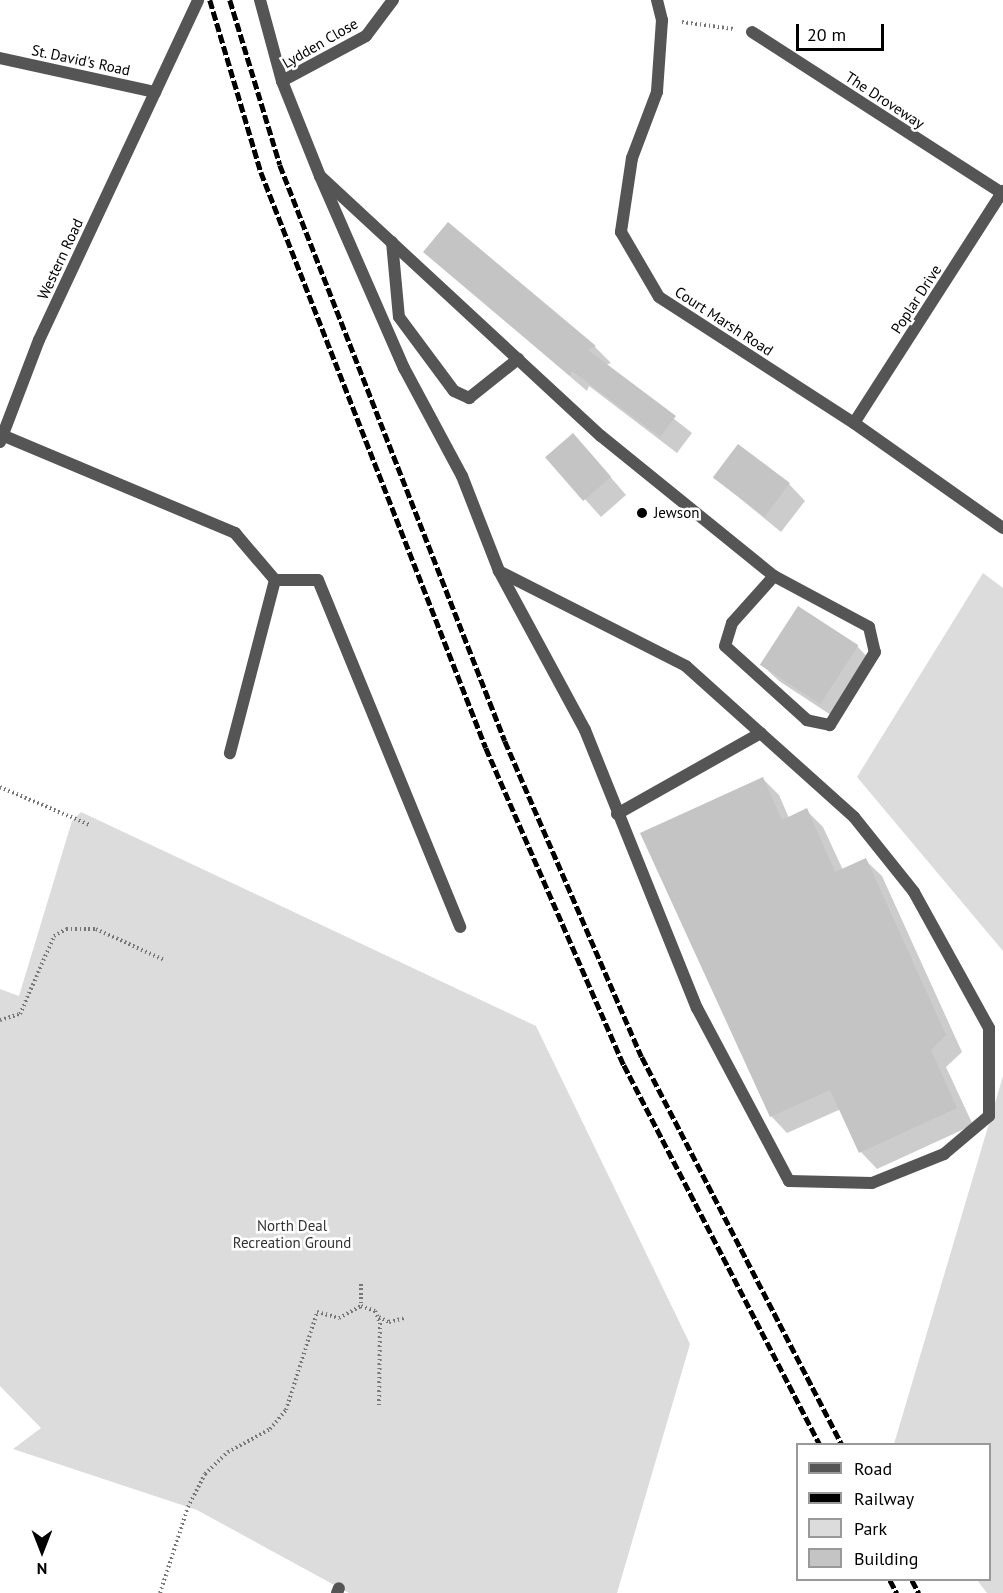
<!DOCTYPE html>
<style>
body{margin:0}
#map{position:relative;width:1003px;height:1593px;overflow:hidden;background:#fff;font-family:"PT Sans",sans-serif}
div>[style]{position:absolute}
.green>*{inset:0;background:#dcdcdc}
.shadow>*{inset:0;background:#0003}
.building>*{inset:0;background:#c4c4c4;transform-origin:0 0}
.path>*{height:4px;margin-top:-2px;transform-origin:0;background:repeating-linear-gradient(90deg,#777 0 1.5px,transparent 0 4.5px)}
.lane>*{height:12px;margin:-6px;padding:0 6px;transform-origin:6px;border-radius:6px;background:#555}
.street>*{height:12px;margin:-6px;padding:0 6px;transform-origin:6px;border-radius:6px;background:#555}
.rail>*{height:4.5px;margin-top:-2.25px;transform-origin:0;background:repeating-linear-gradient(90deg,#000 0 9px,transparent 0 12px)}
.dots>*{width:16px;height:16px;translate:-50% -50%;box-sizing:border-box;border:3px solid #fff;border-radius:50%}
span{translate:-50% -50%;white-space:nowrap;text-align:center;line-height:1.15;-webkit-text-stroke:5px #fff;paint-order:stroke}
.street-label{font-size:15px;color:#000}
.poi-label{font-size:15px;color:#000}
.left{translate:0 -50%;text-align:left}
.park-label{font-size:15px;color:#333}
.legend{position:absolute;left:796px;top:1443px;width:195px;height:138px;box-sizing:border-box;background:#fff;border:2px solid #999;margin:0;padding:8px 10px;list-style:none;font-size:18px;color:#000}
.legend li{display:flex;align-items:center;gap:12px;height:30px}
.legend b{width:30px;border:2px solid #999}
.north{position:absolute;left:12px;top:1521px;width:60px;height:60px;-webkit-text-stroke:4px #fff;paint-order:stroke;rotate:180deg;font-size:16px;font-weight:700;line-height:24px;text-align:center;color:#000}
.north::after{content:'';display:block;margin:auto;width:21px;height:27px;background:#000;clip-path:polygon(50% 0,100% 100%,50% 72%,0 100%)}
.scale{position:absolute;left:796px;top:24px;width:88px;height:27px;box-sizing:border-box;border:3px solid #000;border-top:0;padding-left:8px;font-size:18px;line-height:21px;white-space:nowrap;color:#000;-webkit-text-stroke:4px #fff;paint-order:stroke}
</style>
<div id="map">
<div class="green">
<i style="clip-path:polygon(983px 573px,1003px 588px,1003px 951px,857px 777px)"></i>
<i style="clip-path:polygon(81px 812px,536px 1026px,690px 1344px,617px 1593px,349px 1593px,197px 1510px,13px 1449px,41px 1428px,0 1386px,0 989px,19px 996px,72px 821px)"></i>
<i style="clip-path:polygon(1003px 1076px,1003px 1593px,987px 1593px,977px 1580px,990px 1580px,990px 1444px,894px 1444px)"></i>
</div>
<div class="shadow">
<i style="clip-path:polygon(449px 224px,595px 347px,611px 363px,606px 365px,692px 433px,677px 453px,589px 386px,587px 391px,425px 252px)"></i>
<i style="clip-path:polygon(589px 452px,626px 495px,601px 517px,547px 457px)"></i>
<i style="clip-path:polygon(715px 478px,789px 484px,805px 501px,781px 532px)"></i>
<i style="clip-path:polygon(857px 646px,873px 663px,837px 719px,779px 681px,762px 665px)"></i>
<i style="clip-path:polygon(763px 779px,779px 795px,789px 818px,806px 810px,823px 827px,843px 870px,865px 860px,882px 876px,962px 1052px,946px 1067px,973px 1125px,877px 1169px,861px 1152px,841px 1109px,787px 1133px,771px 1116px)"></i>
</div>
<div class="building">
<i style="clip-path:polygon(448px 222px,596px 346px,588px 350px,676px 416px,660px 437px,572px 371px,570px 376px,423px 252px)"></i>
<i style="left:573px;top:433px;width:58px;height:37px;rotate:49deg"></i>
<i style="left:738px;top:444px;width:65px;height:42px;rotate:37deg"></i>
<i style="left:798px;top:606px;width:72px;height:70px;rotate:33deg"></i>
<i style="clip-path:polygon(763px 777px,782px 820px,807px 808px,835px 872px,866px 858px,946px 1035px,931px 1050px,957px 1108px,859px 1153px,830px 1090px,770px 1117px,640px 833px)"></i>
</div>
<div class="path">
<i style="left:682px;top:22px;width:52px;rotate:7.7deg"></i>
<i style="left:0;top:787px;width:98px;rotate:22.9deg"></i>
<i style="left:0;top:1020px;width:21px;rotate:-17deg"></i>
<i style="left:20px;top:1014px;width:85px;rotate:-66.4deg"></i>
<i style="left:54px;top:936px;width:14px;rotate:-30deg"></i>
<i style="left:66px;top:929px;width:30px"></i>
<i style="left:96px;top:929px;width:75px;rotate:24.5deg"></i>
<i style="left:361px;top:1284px;width:22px;rotate:90deg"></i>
<i style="left:379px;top:1317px;width:11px;rotate:27deg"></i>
<i style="left:389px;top:1322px;width:16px;rotate:-14deg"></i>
<i style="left:160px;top:1593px;width:90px;rotate:-72deg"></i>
<i style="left:188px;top:1507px;width:37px;rotate:-63deg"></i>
<i style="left:205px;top:1474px;width:32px;rotate:-44deg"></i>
<i style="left:228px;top:1452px;width:48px;rotate:-28.7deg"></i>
<i style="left:270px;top:1429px;width:25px;rotate:-50deg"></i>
<i style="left:286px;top:1410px;width:103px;rotate:-72.4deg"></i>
<i style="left:317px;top:1312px;width:23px;rotate:15deg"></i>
<i style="left:339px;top:1318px;width:25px;rotate:-29deg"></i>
<i style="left:361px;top:1306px;width:15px;rotate:20deg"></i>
<i style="left:375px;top:1311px;width:13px;rotate:67deg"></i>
<i style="left:380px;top:1323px;width:82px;rotate:90.7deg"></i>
</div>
<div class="lane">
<i style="left:260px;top:0;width:84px;rotate:74.8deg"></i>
<i style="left:282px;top:81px;width:102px;rotate:68.2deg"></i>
<i style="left:320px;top:176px;width:383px;rotate:42.8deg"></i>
<i style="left:601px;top:436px;width:223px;rotate:39deg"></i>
<i style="left:774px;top:576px;width:108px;rotate:28.2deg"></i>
<i style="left:869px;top:627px;width:26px;rotate:77deg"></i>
<i style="left:875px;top:652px;width:86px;rotate:121.7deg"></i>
<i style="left:830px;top:725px;width:24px;rotate:-168deg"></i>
<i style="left:807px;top:720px;width:110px;rotate:-137.9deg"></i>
<i style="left:725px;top:646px;width:24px;rotate:-73deg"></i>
<i style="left:732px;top:623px;width:63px;rotate:-48.2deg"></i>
<i style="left:320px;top:176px;width:210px;rotate:66.4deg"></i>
<i style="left:404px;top:368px;width:123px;rotate:61.8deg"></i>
<i style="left:462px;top:476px;width:102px;rotate:68.7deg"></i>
<i style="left:499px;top:571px;width:181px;rotate:61.6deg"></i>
<i style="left:585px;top:730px;width:300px;rotate:68.1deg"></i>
<i style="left:697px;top:1008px;width:196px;rotate:62deg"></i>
<i style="left:789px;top:1181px;width:83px;rotate:1.4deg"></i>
<i style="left:872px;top:1183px;width:78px;rotate:-21.9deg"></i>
<i style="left:944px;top:1154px;width:59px;rotate:-40.2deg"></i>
<i style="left:989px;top:1116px;width:88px;rotate:-90deg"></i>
<i style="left:989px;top:1028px;width:155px;rotate:-118.9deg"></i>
<i style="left:914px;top:892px;width:96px;rotate:-128.7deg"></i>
<i style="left:854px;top:817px;width:226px;rotate:-138.1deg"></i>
<i style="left:686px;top:666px;width:210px;rotate:-153.1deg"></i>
<i style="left:392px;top:242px;width:75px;rotate:84.7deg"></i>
<i style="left:399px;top:317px;width:92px;rotate:53.4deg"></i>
<i style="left:454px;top:391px;width:17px;rotate:25deg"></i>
<i style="left:469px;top:398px;width:63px;rotate:-38.5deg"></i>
<i style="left:2px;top:435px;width:253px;rotate:22.8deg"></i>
<i style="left:235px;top:533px;width:62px;rotate:49.6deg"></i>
<i style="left:275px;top:580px;width:179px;rotate:104.6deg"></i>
<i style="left:275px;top:580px;width:43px"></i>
<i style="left:318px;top:580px;width:375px;rotate:67.7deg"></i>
<i style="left:617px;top:814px;width:165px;rotate:-29.4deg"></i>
</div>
<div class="street">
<i style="left:657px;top:0;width:21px;rotate:76deg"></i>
<i style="left:662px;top:20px;width:72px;rotate:94deg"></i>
<i style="left:657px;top:92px;width:71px;rotate:110.7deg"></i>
<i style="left:632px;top:158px;width:75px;rotate:98.5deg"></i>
<i style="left:621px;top:232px;width:75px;rotate:59.7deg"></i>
<i style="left:659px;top:297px;width:232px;rotate:32.9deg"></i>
<i style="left:854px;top:423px;width:182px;rotate:35.2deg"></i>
<i style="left:752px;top:32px;width:297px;rotate:32.8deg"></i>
<i style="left:0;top:58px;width:159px;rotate:12.4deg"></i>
<i style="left:282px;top:81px;width:95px;rotate:-28.2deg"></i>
<i style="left:366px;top:36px;width:45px;rotate:-53.1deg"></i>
<i style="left:854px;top:423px;width:276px;rotate:-57.3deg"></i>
<i style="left:0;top:442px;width:109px;rotate:-69.1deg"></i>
<i style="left:39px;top:340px;width:375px;rotate:-64.9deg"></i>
<i style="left:337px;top:1593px;width:5px;rotate:-68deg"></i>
</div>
<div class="rail">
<i style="left:210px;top:0;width:179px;rotate:73.5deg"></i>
<i style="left:261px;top:172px;width:618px;rotate:68.66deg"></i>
<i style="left:486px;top:748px;width:346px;rotate:66.5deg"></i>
<i style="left:624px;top:1065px;width:427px;rotate:62.7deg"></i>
<i style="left:230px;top:0;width:172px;rotate:73.1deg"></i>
<i style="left:280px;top:165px;width:618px;rotate:68.66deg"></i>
<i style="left:505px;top:741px;width:344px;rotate:66.6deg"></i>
<i style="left:642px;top:1057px;width:436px;rotate:62.7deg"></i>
<i style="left:890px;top:1580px;width:15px;rotate:62deg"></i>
<i style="left:912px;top:1580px;width:15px;rotate:62deg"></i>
</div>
<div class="dots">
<i style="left:642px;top:513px;background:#000"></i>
</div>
<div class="street-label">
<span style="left:320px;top:43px;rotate:-30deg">Lydden Close</span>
<span style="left:81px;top:60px;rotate:12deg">St. David's Road</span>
<span style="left:885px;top:100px;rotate:33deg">The Droveway</span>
<span style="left:60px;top:259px;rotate:-65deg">Western Road</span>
<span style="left:916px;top:299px;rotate:-57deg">Poplar Drive</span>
<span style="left:724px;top:321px;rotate:33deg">Court Marsh Road</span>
</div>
<div class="poi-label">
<span class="left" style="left:654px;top:513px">Jewson</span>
</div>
<div class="park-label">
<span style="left:292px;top:1234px">North Deal<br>Recreation Ground</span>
</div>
<ul class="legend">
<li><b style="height:8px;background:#555"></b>Road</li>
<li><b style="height:8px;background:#000"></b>Railway</li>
<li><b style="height:16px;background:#dcdcdc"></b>Park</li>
<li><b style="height:16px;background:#c4c4c4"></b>Building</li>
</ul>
<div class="north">N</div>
<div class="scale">20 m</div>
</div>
